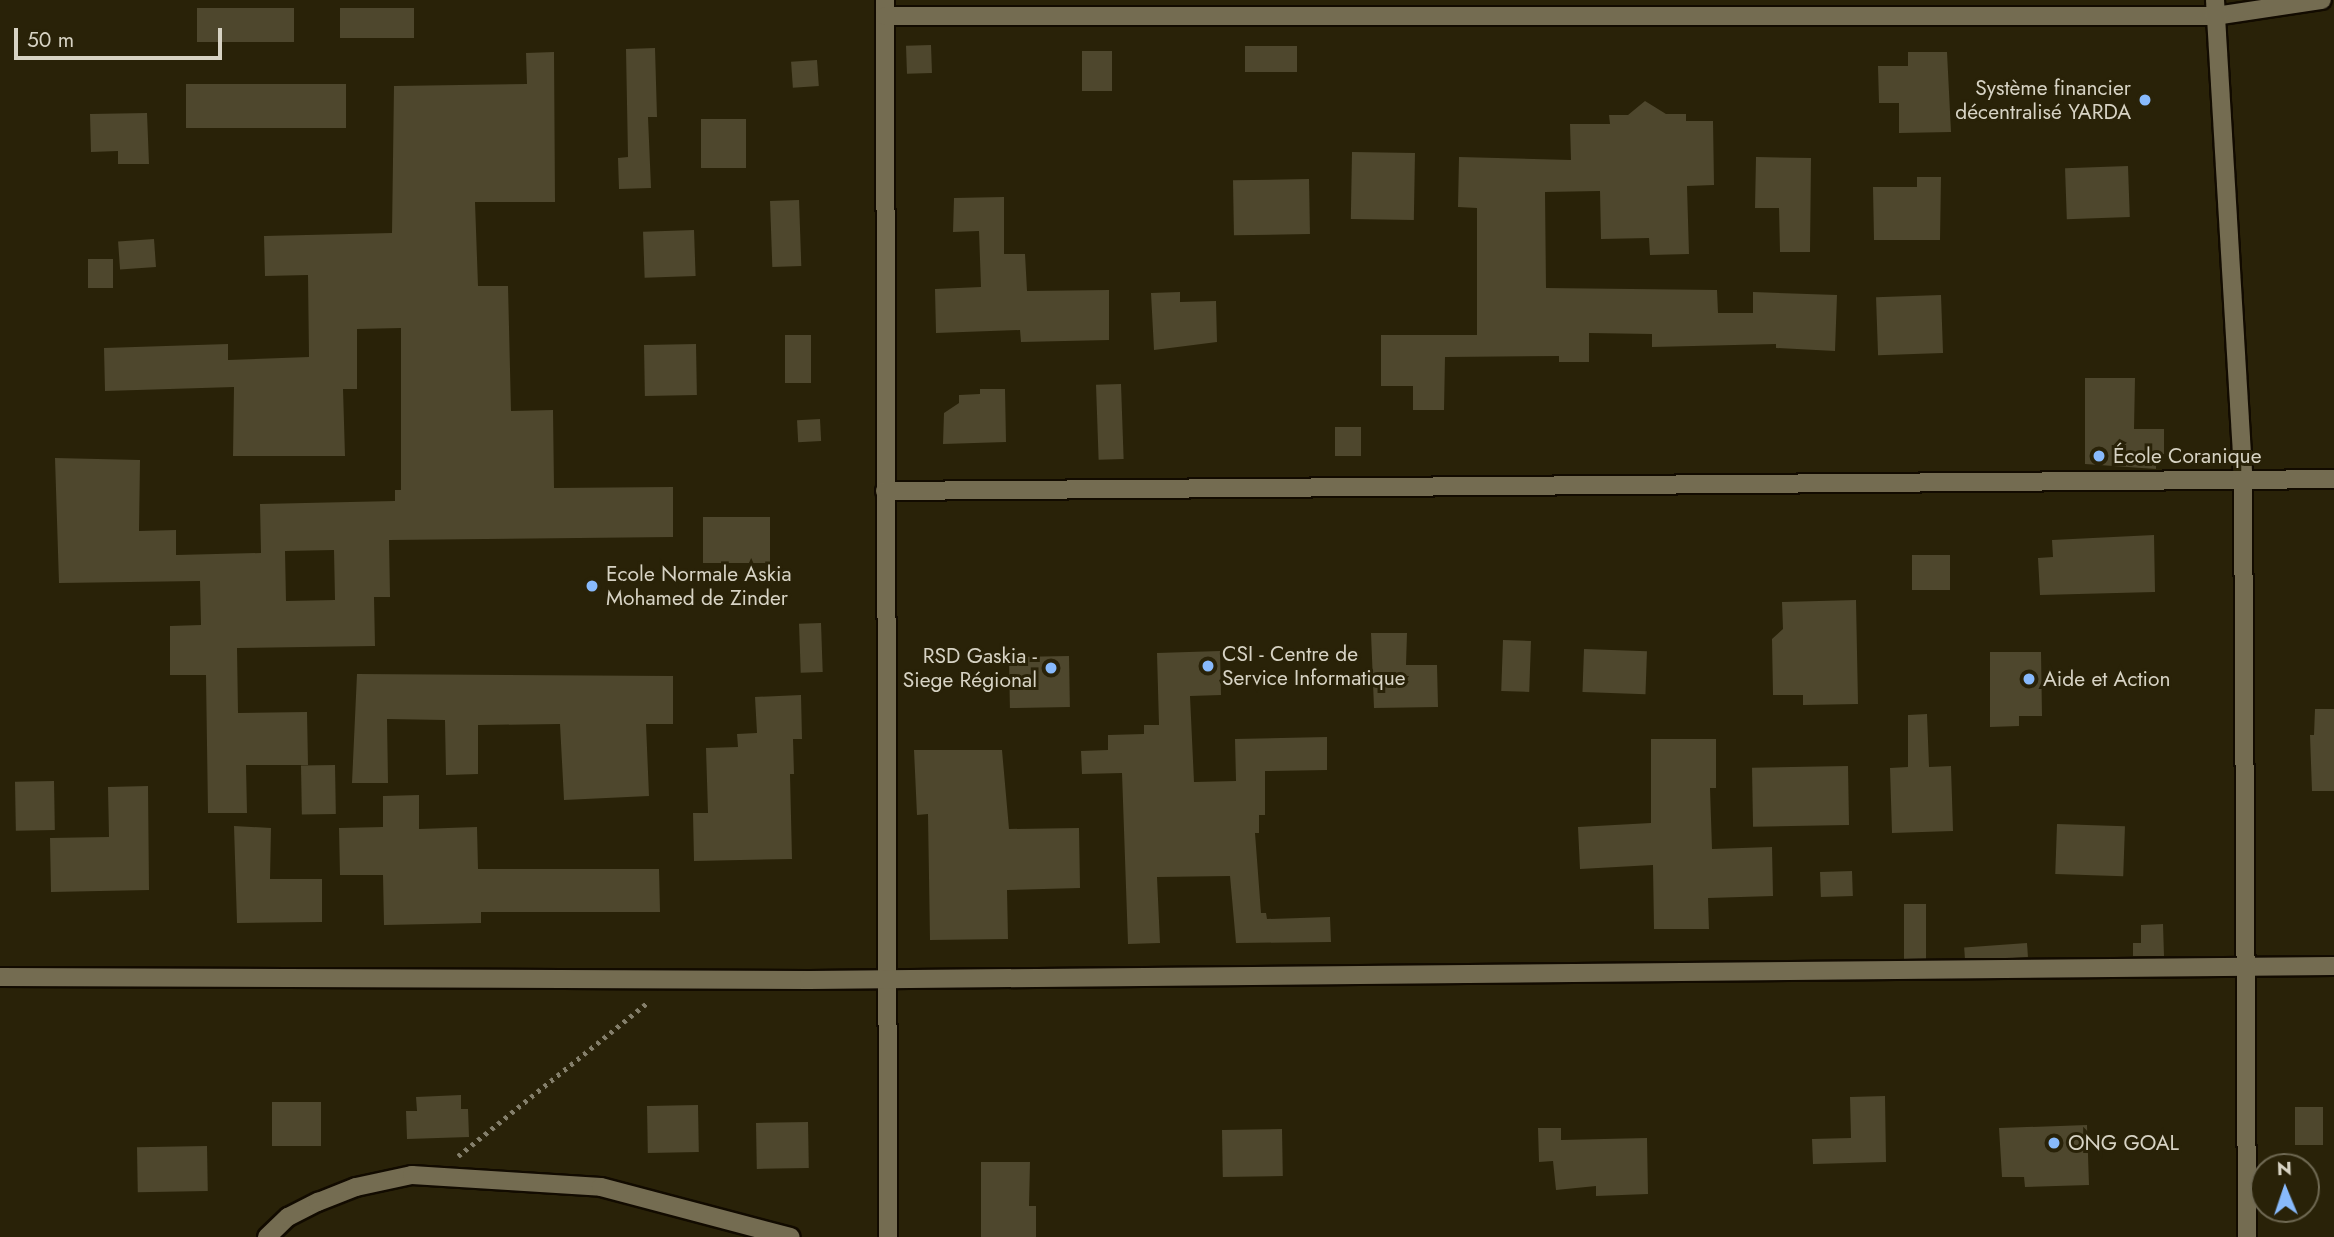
<!DOCTYPE html>
<meta charset="utf-8">
<style>
body{margin:0}
#map{position:relative;width:2334px;height:1237px;overflow:hidden;background:#292208;font-family:Jost,sans-serif}
div>[style]{position:absolute}
.building>*{inset:0;background:#4e472d;transform-origin:0 0}
.path>*{height:4.5px;margin-top:-2.25px;transform-origin:0;background:repeating-linear-gradient(90deg,#847f6b 0 3.5px,transparent 0 8.5px)}
.roads{filter:drop-shadow(2px 0 #120b00) drop-shadow(-2px 0 #120b00) drop-shadow(0 2px #120b00) drop-shadow(0 -2px #120b00)}
.minor>*{height:18px;margin:-9px;padding:0 9px;transform-origin:9px;border-radius:9px;background:#746c51}
.tertiary>*{height:18px;margin:-9px;padding:0 9px;transform-origin:9px;border-radius:9px;background:#746c51}
.dots>*{width:19px;height:19px;translate:-50% -50%;box-sizing:border-box;border:4px solid #292208;border-radius:50%}
span{translate:-50% -50%;white-space:nowrap;text-align:center;line-height:1.15;-webkit-text-stroke:6px #292208;paint-order:stroke}
.poi-label{font-size:21px;color:#d7d3c4}
.right{translate:-100% -50%;text-align:right}
.left{translate:0 -50%;text-align:left}
.north{position:absolute;left:2250px;top:1153px;width:70px;height:70px;box-sizing:border-box;background:#292208;border:2px solid #6f6953;border-radius:50%;rotate:358deg;font-size:19px;font-weight:700;line-height:28px;text-align:center;color:#d7d3c4}
.north::after{content:'';display:block;margin:auto;width:24px;height:32px;background:#88bafc;clip-path:polygon(50% 0,100% 100%,50% 72%,0 100%)}
.scale{position:absolute;left:14px;top:28px;width:208px;height:32px;box-sizing:border-box;border:4px solid #d7d3c4;border-top:0;padding-left:9px;font-size:21px;line-height:24px;white-space:nowrap;color:#d7d3c4;-webkit-text-stroke:5px #292208;paint-order:stroke}
</style>
<div id="map">
<div class="building">
<i style="left:197px;top:8px;width:97px;height:34px"></i>
<i style="left:340px;top:8px;width:74px;height:30px"></i>
<i style="left:931px;top:45px;width:28px;height:25px;rotate:88deg"></i>
<i style="left:1297px;top:46px;width:26px;height:52px;rotate:90deg"></i>
<i style="clip-path:polygon(655px 48px,657px 117px,648px 117px,651px 188px,619px 189px,618px 158px,628px 157px,626px 49px)"></i>
<i style="left:1112px;top:51px;width:40px;height:30px;rotate:90deg"></i>
<i style="clip-path:polygon(evenodd,554px 52px,555px 202px,475px 202px,478px 286px,508px 286px,511px 411px,553px 410px,554px 488px,673px 487px,673px 537px,389px 540px,390px 597px,374px 597px,375px 646px,237px 648px,238px 713px,307px 712px,308px 765px,246px 765px,247px 813px,208px 813px,206px 675px,170px 675px,170px 626px,201px 625px,200px 581px,59px 583px,55px 458px,140px 460px,139px 531px,176px 530px,176px 555px,261px 553px,260px 504px,395px 501px,395px 490px,401px 490px,401px 328px,357px 329px,357px 389px,343px 389px,345px 456px,233px 456px,234px 387px,105px 391px,104px 348px,228px 344px,228px 360px,309px 357px,308px 275px,265px 276px,264px 236px,392px 233px,394px 86px,527px 84px,526px 53px,554px 52px,334px 550px,335px 600px,286px 601px,285px 551px,334px 550px)"></i>
<i style="clip-path:polygon(1908px 52px,1947px 52px,1951px 132px,1899px 133px,1899px 103px,1879px 103px,1878px 66px,1908px 66px)"></i>
<i style="left:817px;top:60px;width:26px;height:26px;rotate:86deg"></i>
<i style="left:346px;top:84px;width:44px;height:160px;rotate:90deg"></i>
<i style="clip-path:polygon(1645px 101px,1666px 114px,1686px 114px,1686px 121px,1713px 121px,1714px 185px,1687px 186px,1689px 254px,1650px 255px,1649px 238px,1601px 239px,1600px 191px,1545px 192px,1546px 288px,1717px 290px,1718px 313px,1753px 313px,1753px 292px,1837px 295px,1835px 351px,1776px 348px,1776px 344px,1652px 347px,1652px 334px,1589px 333px,1589px 362px,1559px 362px,1559px 356px,1445px 357px,1444px 410px,1413px 410px,1413px 386px,1381px 386px,1381px 335px,1477px 335px,1477px 208px,1458px 207px,1459px 157px,1571px 160px,1570px 124px,1610px 124px,1609px 115px,1628px 115px)"></i>
<i style="clip-path:polygon(147px 113px,149px 164px,118px 164px,118px 151px,91px 152px,90px 114px)"></i>
<i style="left:701px;top:119px;width:45px;height:49px"></i>
<i style="left:1352px;top:152px;width:63px;height:67px;rotate:1deg"></i>
<i style="clip-path:polygon(1756px 157px,1811px 158px,1810px 252px,1780px 252px,1779px 208px,1755px 208px)"></i>
<i style="left:2128px;top:166px;width:51px;height:63px;rotate:88deg"></i>
<i style="clip-path:polygon(1917px 177px,1941px 177px,1940px 240px,1874px 240px,1873px 187px,1917px 187px)"></i>
<i style="left:1309px;top:179px;width:55px;height:76px;rotate:89deg"></i>
<i style="clip-path:polygon(1004px 197px,1004px 254px,1025px 254px,1027px 291px,1109px 290px,1109px 340px,1021px 342px,1020px 330px,936px 333px,935px 289px,981px 287px,979px 231px,953px 232px,954px 198px)"></i>
<i style="left:799px;top:200px;width:66px;height:29px;rotate:88deg"></i>
<i style="left:694px;top:230px;width:46px;height:51px;rotate:88deg"></i>
<i style="left:154px;top:239px;width:28px;height:36px;rotate:86deg"></i>
<i style="left:88px;top:259px;width:25px;height:29px"></i>
<i style="clip-path:polygon(1180px 292px,1180px 302px,1216px 301px,1217px 342px,1154px 350px,1151px 293px)"></i>
<i style="left:1941px;top:295px;width:58px;height:65px;rotate:88deg"></i>
<i style="left:785px;top:335px;width:26px;height:48px"></i>
<i style="left:696px;top:344px;width:51px;height:52px;rotate:89deg"></i>
<i style="clip-path:polygon(2085px 378px,2135px 378px,2134px 429px,2164px 429px,2164px 454px,2156px 454px,2156px 469px,2085px 464px)"></i>
<i style="left:1121px;top:384px;width:75px;height:25px;rotate:88deg"></i>
<i style="clip-path:polygon(980px 389px,1005px 389px,1006px 442px,943px 444px,944px 413px,959px 403px,959px 395px,980px 394px)"></i>
<i style="left:820px;top:419px;width:22px;height:23px;rotate:87deg"></i>
<i style="left:1335px;top:427px;width:26px;height:29px"></i>
<i style="left:770px;top:517px;width:46px;height:67px;rotate:90deg"></i>
<i style="clip-path:polygon(2154px 535px,2155px 592px,2040px 595px,2038px 558px,2053px 557px,2052px 540px)"></i>
<i style="left:1912px;top:555px;width:38px;height:35px"></i>
<i style="clip-path:polygon(1856px 600px,1858px 704px,1803px 705px,1803px 695px,1773px 695px,1772px 639px,1783px 629px,1782px 602px)"></i>
<i style="left:821px;top:623px;width:49px;height:22px;rotate:88deg"></i>
<i style="clip-path:polygon(1371px 633px,1407px 633px,1406px 665px,1437px 665px,1438px 707px,1374px 708px)"></i>
<i style="left:1503px;top:640px;width:28px;height:51px;rotate:2deg"></i>
<i style="left:1584px;top:649px;width:63px;height:43px;rotate:2deg"></i>
<i style="clip-path:polygon(1220px 651px,1221px 695px,1190px 696px,1194px 782px,1236px 781px,1235px 739px,1327px 737px,1327px 770px,1265px 771px,1265px 815px,1259px 815px,1259px 833px,1255px 833px,1261px 913px,1266px 913px,1267px 919px,1330px 917px,1331px 942px,1236px 943px,1230px 876px,1157px 877px,1160px 943px,1128px 944px,1122px 773px,1082px 774px,1081px 751px,1108px 750px,1108px 735px,1144px 734px,1144px 725px,1159px 725px,1157px 653px)"></i>
<i style="clip-path:polygon(1990px 652px,2041px 652px,2042px 716px,2019px 716px,2019px 726px,1990px 727px)"></i>
<i style="left:1069px;top:656px;width:51px;height:60px;rotate:89deg"></i>
<i style="clip-path:polygon(357px 674px,673px 676px,673px 724px,646px 724px,649px 796px,564px 800px,560px 724px,478px 725px,478px 774px,446px 775px,445px 720px,387px 719px,388px 783px,352px 783px)"></i>
<i style="clip-path:polygon(801px 695px,802px 739px,793px 739px,794px 774px,790px 774px,792px 859px,694px 861px,693px 813px,708px 813px,706px 748px,738px 747px,737px 734px,757px 733px,755px 697px)"></i>
<i style="clip-path:polygon(2315px 709px,2334px 709px,2334px 791px,2312px 791px,2310px 735px,2314px 735px)"></i>
<i style="clip-path:polygon(1927px 714px,1929px 767px,1951px 766px,1953px 831px,1892px 833px,1890px 768px,1908px 767px,1908px 715px)"></i>
<i style="clip-path:polygon(1651px 739px,1716px 739px,1716px 788px,1710px 788px,1712px 849px,1772px 847px,1773px 896px,1708px 898px,1709px 929px,1654px 929px,1653px 865px,1580px 869px,1578px 827px,1651px 823px)"></i>
<i style="clip-path:polygon(914px 750px,1002px 750px,1009px 829px,1079px 828px,1080px 888px,1007px 890px,1008px 939px,930px 940px,928px 814px,917px 815px)"></i>
<i style="left:335px;top:765px;width:49px;height:34px;rotate:89deg"></i>
<i style="left:1848px;top:766px;width:59px;height:96px;rotate:89deg"></i>
<i style="left:54px;top:781px;width:49px;height:39px;rotate:89deg"></i>
<i style="clip-path:polygon(148px 786px,149px 890px,51px 892px,50px 838px,109px 837px,108px 787px)"></i>
<i style="clip-path:polygon(419px 795px,419px 829px,477px 827px,478px 869px,659px 869px,660px 912px,481px 912px,481px 923px,384px 925px,383px 875px,340px 875px,339px 828px,383px 827px,383px 796px)"></i>
<i style="left:2057px;top:824px;width:68px;height:50px;rotate:2deg"></i>
<i style="clip-path:polygon(234px 826px,271px 828px,270px 879px,322px 879px,322px 922px,237px 923px)"></i>
<i style="left:1852px;top:871px;width:25px;height:32px;rotate:88deg"></i>
<i style="left:1904px;top:904px;width:22px;height:55px"></i>
<i style="clip-path:polygon(2163px 924px,2164px 956px,2133px 956px,2133px 943px,2141px 943px,2141px 925px)"></i>
<i style="left:2027px;top:943px;width:14px;height:63px;rotate:86deg"></i>
<i style="clip-path:polygon(461px 1095px,461px 1109px,468px 1109px,469px 1137px,407px 1139px,406px 1111px,417px 1111px,416px 1097px)"></i>
<i style="clip-path:polygon(1885px 1096px,1886px 1162px,1813px 1164px,1812px 1139px,1851px 1138px,1850px 1097px)"></i>
<i style="left:272px;top:1102px;width:49px;height:44px"></i>
<i style="left:698px;top:1105px;width:47px;height:51px;rotate:89deg"></i>
<i style="left:2295px;top:1107px;width:28px;height:38px"></i>
<i style="left:808px;top:1122px;width:46px;height:52px;rotate:89deg"></i>
<i style="clip-path:polygon(2087px 1125px,2089px 1185px,2025px 1187px,2024px 1177px,2002px 1177px,1999px 1128px)"></i>
<i style="clip-path:polygon(1538px 1128px,1561px 1128px,1561px 1140px,1647px 1138px,1648px 1194px,1596px 1196px,1596px 1186px,1556px 1190px,1553px 1161px,1539px 1162px)"></i>
<i style="left:1282px;top:1129px;width:47px;height:60px;rotate:89deg"></i>
<i style="left:207px;top:1146px;width:45px;height:70px;rotate:89deg"></i>
<i style="clip-path:polygon(981px 1162px,1030px 1162px,1029px 1206px,1036px 1206px,1036px 1237px,981px 1237px)"></i>
</div>
<div class="path">
<i style="left:458px;top:1156px;width:243px;rotate:-39deg"></i>
</div>
<div class="roads">
<div class="minor">
<i style="left:885px;top:0;width:1237px;rotate:89.86deg"></i>
<i style="left:885px;top:16px;width:1330px"></i>
<i style="left:2215px;top:16px;width:108px;rotate:-8.5deg"></i>
<i style="left:885px;top:491px;width:1449px;rotate:-0.47deg"></i>
<i style="left:0;top:977px;width:809px;rotate:0.21deg"></i>
<i style="left:809px;top:980px;width:1525px;rotate:-0.53deg"></i>
<i style="left:267px;top:1237px;width:29px;rotate:-44deg"></i>
<i style="left:288px;top:1217px;width:34px;rotate:-27deg"></i>
<i style="left:318px;top:1202px;width:41px;rotate:-21.5deg"></i>
<i style="left:356px;top:1187px;width:57px;rotate:-12.1deg"></i>
<i style="left:412px;top:1175px;width:189px;rotate:3.6deg"></i>
<i style="left:601px;top:1187px;width:196px;rotate:14.8deg"></i>
</div>
<div class="tertiary">
<i style="left:2215px;top:0;width:477px;rotate:86.6deg"></i>
<i style="left:2243px;top:476px;width:761px;rotate:89.7deg"></i>
</div>
</div>
<div class="dots">
<i style="left:2145px;top:100px;background:#88bafc"></i>
<i style="left:2099px;top:456px;background:#88bafc"></i>
<i style="left:592px;top:586px;background:#88bafc"></i>
<i style="left:1208px;top:666px;background:#88bafc"></i>
<i style="left:1051px;top:668px;background:#88bafc"></i>
<i style="left:2029px;top:679px;background:#88bafc"></i>
<i style="left:2054px;top:1143px;background:#88bafc"></i>
</div>
<div class="poi-label">
<span class="right" style="left:2131px;top:100px">Système financier<br>décentralisé YARDA</span>
<span class="left" style="left:2113px;top:456px">École Coranique</span>
<span class="left" style="left:606px;top:586px">Ecole Normale Askia<br>Mohamed de Zinder</span>
<span class="left" style="left:1222px;top:666px">CSI - Centre de<br>Service Informatique</span>
<span class="right" style="left:1037px;top:668px">RSD Gaskia -<br>Siege Régional</span>
<span class="left" style="left:2043px;top:679px">Aide et Action</span>
<span class="left" style="left:2068px;top:1143px">ONG GOAL</span>
</div>
<div class="north">N</div>
<div class="scale">50 m</div>
</div>
